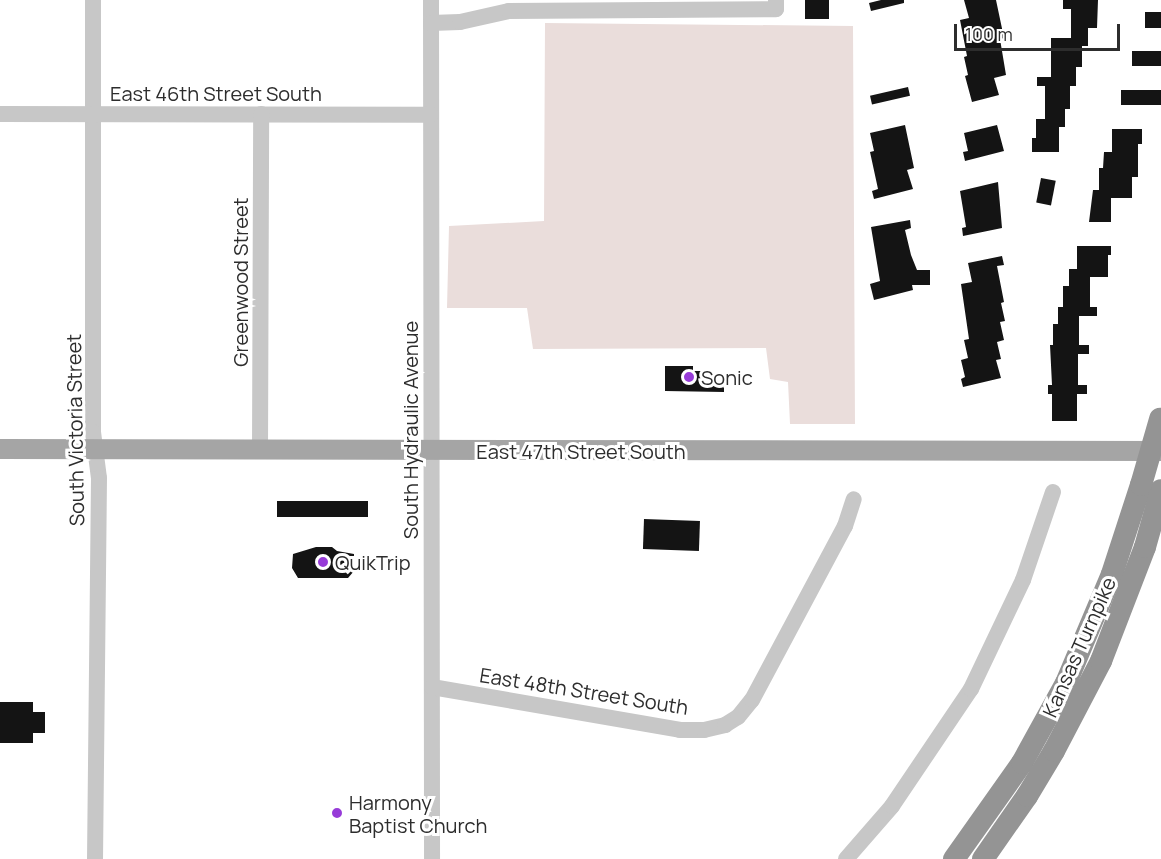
<!DOCTYPE html>
<style>
body{margin:0}
#map{position:relative;width:1161px;height:859px;overflow:hidden;background:#fff;font-family:Manrope,sans-serif}
div>[style]{position:absolute}
.green>*{inset:0;background:#eadddb}
.building>*{inset:0;background:#141414;transform-origin:0 0}
.minor>*{height:16px;margin:-8px;padding:0 8px;transform-origin:8px;border-radius:8px;background:#c7c7c7}
.major>*{height:20px;margin:-10px;padding:0 10px;transform-origin:10px;border-radius:10px;background:#a5a5a5}
.highway>*{height:22px;margin:-11px;padding:0 11px;transform-origin:11px;border-radius:11px;background:#949494}
.highway-bridge>*{height:22px;margin:-11px;padding:0 11px;transform-origin:11px;border-radius:11px;background:#949494}
.dots>*{width:16px;height:16px;translate:-50% -50%;box-sizing:border-box;border:3px solid #fff;border-radius:50%}
span{translate:-50% -50%;white-space:nowrap;text-align:center;line-height:1.15;-webkit-text-stroke:6px #fff;paint-order:stroke}
.street-label{font-size:20px;color:#2d2d2d}
.poi-label{font-size:20px;color:#2d2d2d}
.left{translate:0 -50%;text-align:left}
.scale{position:absolute;left:954px;top:24px;width:166px;height:27px;box-sizing:border-box;border:3px solid #2d2d2d;border-top:0;padding-left:8px;font-size:18px;line-height:21px;white-space:nowrap;color:#2d2d2d;-webkit-text-stroke:4px #fff;paint-order:stroke}
</style>
<div id="map">
<div class="green">
<i style="clip-path:polygon(545px 23px,853px 26px,855px 424px,790px 424px,788px 382px,770px 379px,766px 348px,533px 349px,527px 308px,447px 308px,449px 226px,544px 221px)"></i>
</div>
<div class="building">
<i style="left:805px;top:0;width:24px;height:19px"></i>
<i style="clip-path:polygon(881px 0,904px 0,904px 3px,871px 11px,869px 3px)"></i>
<i style="clip-path:polygon(964px 0,996px 0,1004px 38px,1000px 39px,1006px 75px,994px 78px,999px 95px,972px 102px,965px 76px,968px 75px,964px 57px,967px 56px,960px 20px,969px 18px)"></i>
<i style="clip-path:polygon(1063px 0,1098px 0,1097px 28px,1088px 28px,1088px 46px,1082px 46px,1082px 67px,1076px 67px,1076px 86px,1070px 86px,1070px 109px,1065px 109px,1065px 127px,1059px 127px,1059px 152px,1032px 152px,1032px 138px,1036px 138px,1036px 119px,1045px 119px,1045px 86px,1037px 86px,1037px 77px,1051px 77px,1051px 38px,1071px 38px,1071px 9px,1063px 9px)"></i>
<i style="left:1145px;top:12px;width:16px;height:16px"></i>
<i style="left:1132px;top:51px;width:29px;height:15px"></i>
<i style="left:908px;top:87px;width:9px;height:39px;rotate:77deg"></i>
<i style="left:1121px;top:90px;width:40px;height:15px"></i>
<i style="clip-path:polygon(905px 125px,914px 168px,907px 170px,913px 189px,874px 199px,872px 191px,878px 189px,870px 152px,874px 151px,870px 133px)"></i>
<i style="clip-path:polygon(997px 125px,1004px 151px,965px 161px,963px 152px,968px 151px,964px 133px)"></i>
<i style="clip-path:polygon(1112px 129px,1142px 129px,1142px 144px,1138px 144px,1138px 177px,1132px 177px,1132px 198px,1111px 198px,1111px 222px,1089px 222px,1093px 190px,1099px 190px,1099px 168px,1103px 168px,1104px 152px,1112px 152px)"></i>
<i style="left:1041px;top:178px;width:15px;height:25px;rotate:11deg"></i>
<i style="clip-path:polygon(998px 182px,1002px 228px,963px 236px,962px 228px,966px 227px,960px 191px)"></i>
<i style="clip-path:polygon(910px 220px,911px 228px,905px 230px,911px 255px,917px 270px,930px 270px,930px 285px,912px 285px,913px 290px,874px 300px,870px 284px,880px 281px,871px 227px)"></i>
<i style="clip-path:polygon(1077px 246px,1111px 246px,1111px 255px,1108px 255px,1108px 277px,1090px 277px,1090px 307px,1097px 307px,1097px 316px,1079px 316px,1079px 345px,1089px 345px,1089px 354px,1078px 354px,1078px 385px,1087px 385px,1087px 394px,1077px 394px,1077px 421px,1052px 421px,1052px 394px,1048px 394px,1048px 385px,1052px 385px,1050px 345px,1053px 345px,1053px 324px,1058px 324px,1058px 307px,1063px 307px,1063px 286px,1069px 286px,1069px 269px,1077px 269px)"></i>
<i style="clip-path:polygon(1002px 256px,1004px 265px,997px 266px,1004px 302px,1001px 303px,1005px 321px,1000px 322px,1004px 340px,997px 342px,1001px 359px,996px 360px,1001px 378px,963px 387px,961px 379px,965px 377px,961px 360px,968px 358px,964px 340px,969px 339px,961px 284px,972px 282px,968px 263px)"></i>
<i style="clip-path:polygon(665px 366px,693px 366px,693px 371px,713px 371px,713px 383px,724px 383px,724px 392px,665px 391px)"></i>
<i style="left:277px;top:501px;width:91px;height:16px"></i>
<i style="left:644px;top:519px;width:56px;height:30px;rotate:2deg"></i>
<i style="clip-path:polygon(316px 547px,332px 547px,337px 551px,354px 554px,354px 571px,348px 578px,298px 578px,292px 568px,293px 554px)"></i>
<i style="clip-path:polygon(0 702px,33px 702px,33px 712px,45px 712px,45px 733px,33px 733px,33px 743px,0 743px)"></i>
</div>
<div class="minor">
<i style="left:93px;top:0;width:432px;rotate:90deg"></i>
<i style="left:93px;top:432px;width:46px;rotate:82.6deg"></i>
<i style="left:99px;top:478px;width:381px;rotate:90.6deg"></i>
<i style="left:431px;top:0;width:859px;rotate:89.93deg"></i>
<i style="left:431px;top:23px;width:29px;rotate:-2deg"></i>
<i style="left:460px;top:22px;width:50px;rotate:-12.7deg"></i>
<i style="left:509px;top:11px;width:267px;rotate:-0.4deg"></i>
<i style="left:776px;top:9px;width:9px;rotate:-90deg"></i>
<i style="left:0;top:114px;width:431px;rotate:0.1deg"></i>
<i style="left:260px;top:450px;width:336px;rotate:-89.8deg"></i>
<i style="left:432px;top:687px;width:252px;rotate:9.8deg"></i>
<i style="left:680px;top:730px;width:24px"></i>
<i style="left:704px;top:730px;width:22px;rotate:-13deg"></i>
<i style="left:725px;top:725px;width:15px;rotate:-32deg"></i>
<i style="left:738px;top:717px;width:22px;rotate:-51deg"></i>
<i style="left:752px;top:700px;width:197px;rotate:-61.9deg"></i>
<i style="left:845px;top:526px;width:28px;rotate:-72deg"></i>
<i style="left:846px;top:859px;width:70px;rotate:-49deg"></i>
<i style="left:892px;top:806px;width:141px;rotate:-56deg"></i>
<i style="left:971px;top:689px;width:121px;rotate:-64.5deg"></i>
<i style="left:1023px;top:580px;width:93px;rotate:-71.2deg"></i>
</div>
<div class="major">
<i style="left:0;top:449px;width:1161px;rotate:0.1deg"></i>
</div>
<div class="highway">
<i style="left:954px;top:859px;width:118px;rotate:-54.7deg"></i>
<i style="left:1022px;top:763px;width:91px;rotate:-61.2deg"></i>
<i style="left:1066px;top:683px;width:118px;rotate:-67.1deg"></i>
<i style="left:1112px;top:574px;width:94px;rotate:-72deg"></i>
<i style="left:983px;top:859px;width:77px;rotate:-55.1deg"></i>
<i style="left:1027px;top:796px;width:52px;rotate:-59deg"></i>
<i style="left:1054px;top:751px;width:102px;rotate:-62.4deg"></i>
<i style="left:1101px;top:661px;width:122px;rotate:-68.9deg"></i>
<i style="left:1145px;top:547px;width:59px;rotate:-74.3deg"></i>
</div>
<div class="highway-bridge">
<i style="left:1141px;top:485px;width:69px;rotate:-73.9deg"></i>
</div>
<div class="dots">
<i style="left:689px;top:377px;background:#973bd8"></i>
<i style="left:323px;top:562px;background:#973bd8"></i>
<i style="left:337px;top:813px;background:#973bd8"></i>
</div>
<div class="street-label">
<span style="left:216px;top:93px">East 46th Street South</span>
<span style="left:240px;top:282px;rotate:-90deg">Greenwood Street</span>
<span style="left:75px;top:430px;rotate:-91deg">South Victoria Street</span>
<span style="left:410px;top:430px;rotate:-90deg">South Hydraulic Avenue</span>
<span style="left:581px;top:451px">East 47th Street South</span>
<span style="left:1079px;top:647px;rotate:-66deg">Kansas Turnpike</span>
<span style="left:584px;top:691px;rotate:9deg">East 48th Street South</span>
</div>
<div class="poi-label">
<span class="left" style="left:701px;top:377px">Sonic</span>
<span class="left" style="left:335px;top:562px">QuikTrip</span>
<span class="left" style="left:349px;top:814px">Harmony<br>Baptist Church</span>
</div>
<div class="scale">100 m</div>
</div>
